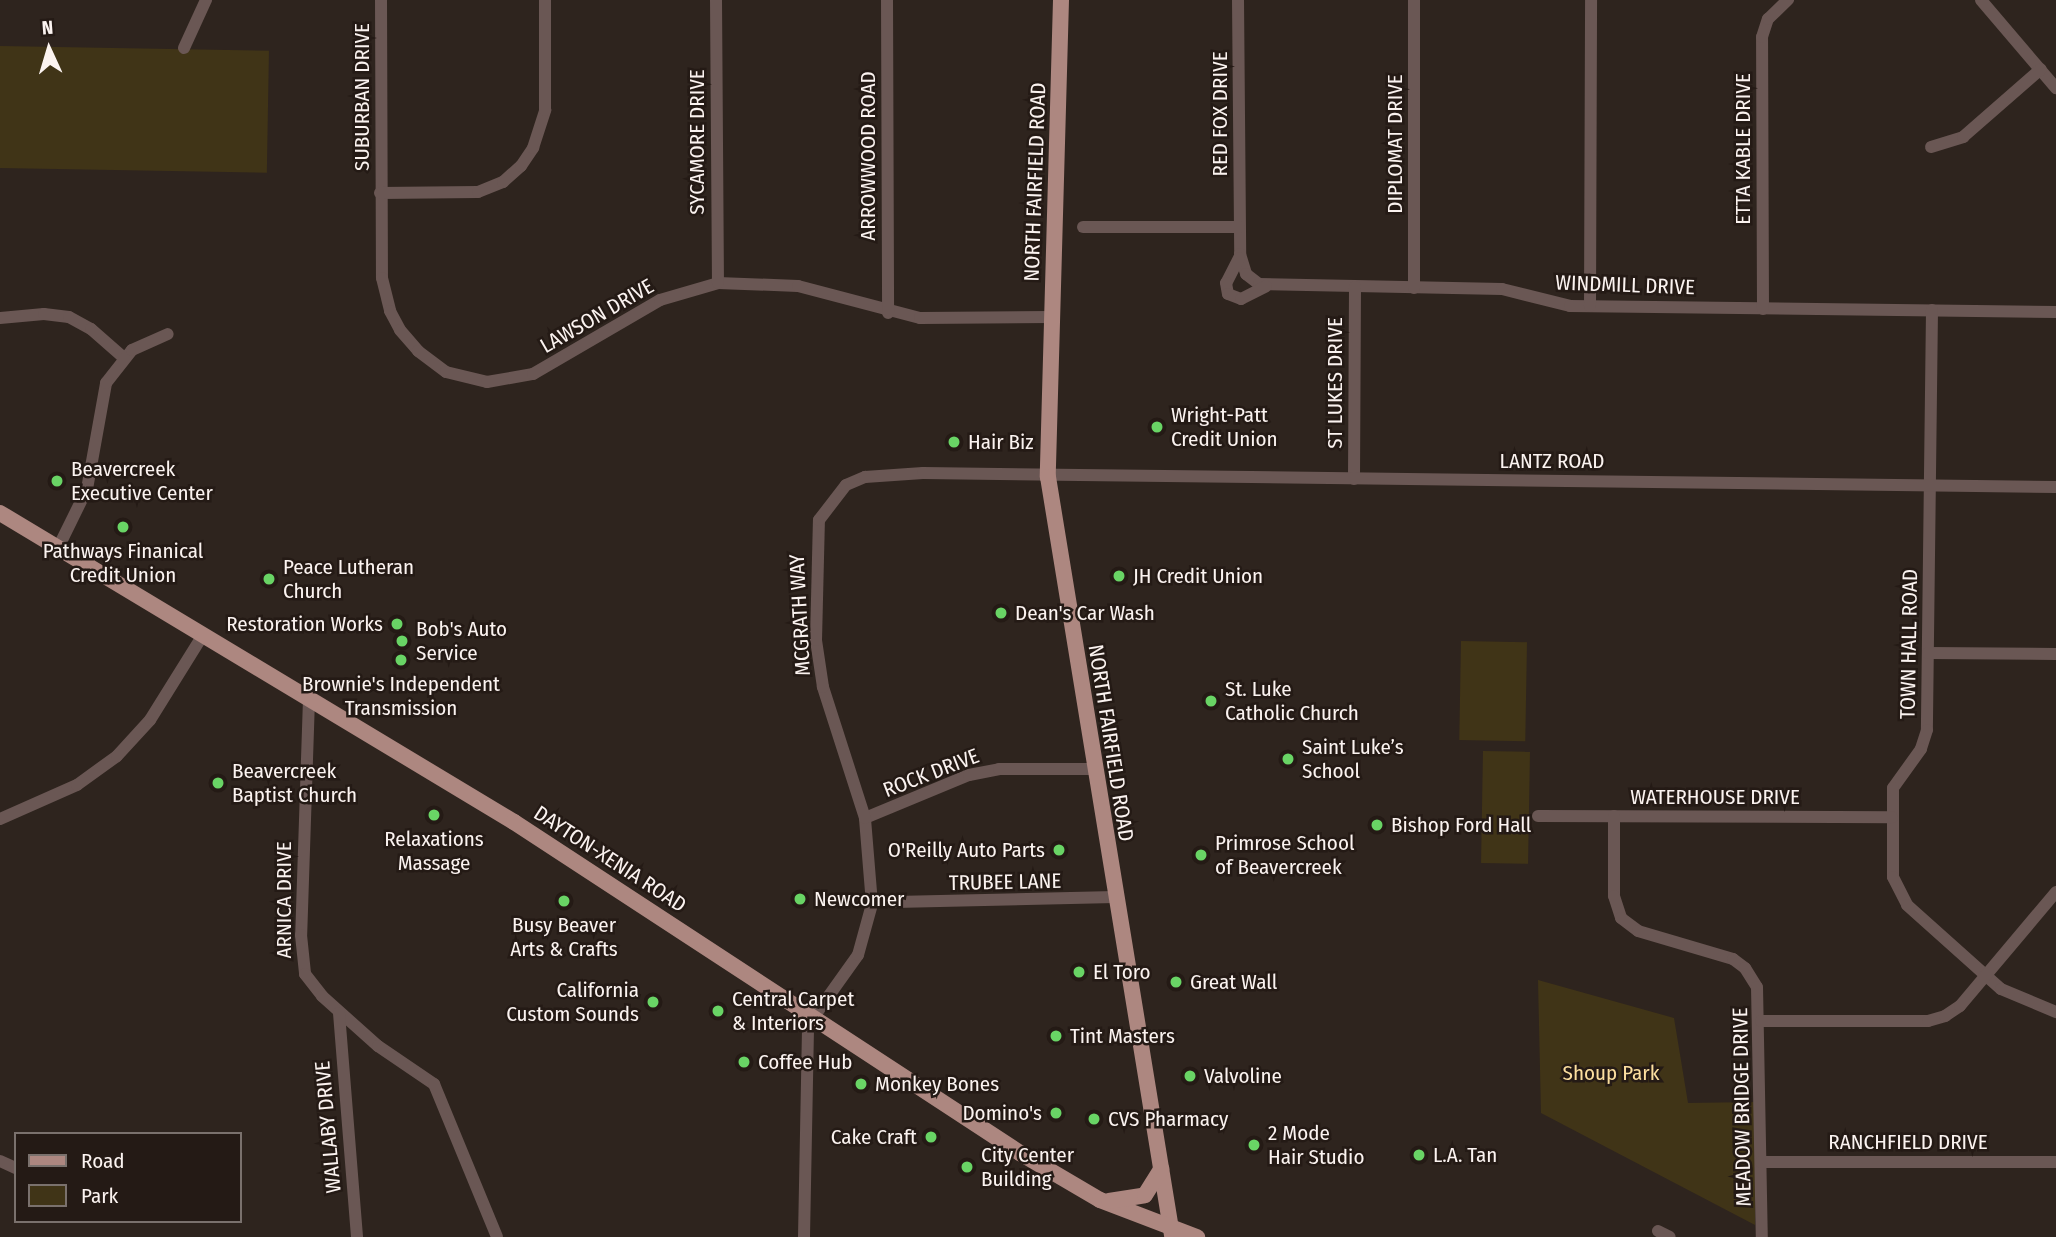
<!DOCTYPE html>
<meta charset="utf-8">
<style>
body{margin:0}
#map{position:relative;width:2056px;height:1237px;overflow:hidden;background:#2e241e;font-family:"Fira Sans Condensed",sans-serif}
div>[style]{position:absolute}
.green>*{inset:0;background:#403417;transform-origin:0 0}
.minor>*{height:12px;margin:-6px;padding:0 6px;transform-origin:6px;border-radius:6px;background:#6a5754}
.major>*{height:16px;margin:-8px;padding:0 8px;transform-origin:8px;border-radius:8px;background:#ad8780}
.dots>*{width:19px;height:19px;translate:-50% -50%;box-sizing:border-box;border:4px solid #241a15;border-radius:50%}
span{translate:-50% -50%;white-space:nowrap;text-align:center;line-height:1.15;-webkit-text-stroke:5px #241a15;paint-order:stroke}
.street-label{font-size:21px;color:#fbf3f0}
.poi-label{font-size:21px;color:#fbf3f0}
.left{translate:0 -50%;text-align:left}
.right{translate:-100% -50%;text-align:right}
.park-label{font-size:21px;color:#fcdf9f}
.legend{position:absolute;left:14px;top:1132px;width:228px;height:91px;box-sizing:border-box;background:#241a15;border:2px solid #7a716d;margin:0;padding:9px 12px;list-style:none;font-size:21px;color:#fbf3f0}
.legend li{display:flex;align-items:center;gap:14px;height:35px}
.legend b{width:35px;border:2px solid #7a716d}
.north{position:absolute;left:14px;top:14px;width:70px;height:70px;-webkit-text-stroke:5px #241a15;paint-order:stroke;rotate:356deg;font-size:19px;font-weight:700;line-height:28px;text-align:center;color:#fbf3f0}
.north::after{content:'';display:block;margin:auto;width:24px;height:32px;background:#fbf3f0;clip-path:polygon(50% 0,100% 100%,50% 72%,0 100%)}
</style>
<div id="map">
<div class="green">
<i style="left:0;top:46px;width:269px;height:122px;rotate:1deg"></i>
<i style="left:1461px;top:641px;width:66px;height:99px;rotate:1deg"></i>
<i style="left:1483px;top:751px;width:47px;height:112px;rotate:1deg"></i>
<i style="clip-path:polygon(1538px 980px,1674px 1018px,1688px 1103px,1755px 1102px,1755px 1225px,1541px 1113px)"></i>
</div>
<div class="minor">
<i style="left:381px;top:0;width:278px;rotate:89.8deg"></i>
<i style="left:382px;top:278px;width:34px;rotate:76deg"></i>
<i style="left:390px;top:311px;width:21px;rotate:62deg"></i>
<i style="left:400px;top:330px;width:28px;rotate:49deg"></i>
<i style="left:418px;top:351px;width:35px;rotate:37deg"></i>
<i style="left:446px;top:372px;width:42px;rotate:13.7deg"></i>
<i style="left:487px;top:382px;width:47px;rotate:-9.9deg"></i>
<i style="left:533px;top:374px;width:147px;rotate:-30.2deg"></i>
<i style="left:660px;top:300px;width:60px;rotate:-16.3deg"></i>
<i style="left:718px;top:283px;width:80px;rotate:2.1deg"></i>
<i style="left:798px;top:286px;width:126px;rotate:14.7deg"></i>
<i style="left:920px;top:318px;width:131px;rotate:-0.4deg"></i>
<i style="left:716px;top:0;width:283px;rotate:89.6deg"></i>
<i style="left:887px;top:0;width:313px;rotate:89.8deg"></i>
<i style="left:1238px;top:0;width:254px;rotate:89.5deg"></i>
<i style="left:1240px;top:254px;width:21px;rotate:73deg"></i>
<i style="left:1246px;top:274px;width:16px;rotate:38deg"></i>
<i style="left:1259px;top:284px;width:243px;rotate:1.2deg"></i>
<i style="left:1502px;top:289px;width:70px;rotate:14deg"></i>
<i style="left:1570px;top:306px;width:486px;rotate:0.7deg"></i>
<i style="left:1981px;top:0;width:116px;rotate:49.6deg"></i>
<i style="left:184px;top:48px;width:53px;rotate:-65.4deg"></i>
<i style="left:1931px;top:147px;width:34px;rotate:-17deg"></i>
<i style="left:1963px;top:137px;width:103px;rotate:-41.1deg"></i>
<i style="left:380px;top:193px;width:98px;rotate:-0.6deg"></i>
<i style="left:478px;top:192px;width:27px;rotate:-22deg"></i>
<i style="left:503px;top:182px;width:24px;rotate:-42deg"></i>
<i style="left:521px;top:166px;width:22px;rotate:-56deg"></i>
<i style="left:533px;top:148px;width:40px;rotate:-72deg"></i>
<i style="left:545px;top:110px;width:110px;rotate:-90deg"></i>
<i style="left:1083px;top:227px;width:156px"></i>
<i style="left:1239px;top:258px;width:28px;rotate:117deg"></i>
<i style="left:1226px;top:283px;width:11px;rotate:80deg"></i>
<i style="left:1228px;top:294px;width:14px;rotate:21deg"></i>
<i style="left:1241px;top:299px;width:28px;rotate:-27deg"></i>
<i style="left:1414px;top:288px;width:288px;rotate:-90deg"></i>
<i style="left:1590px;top:306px;width:306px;rotate:-89.8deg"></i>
<i style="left:1763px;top:309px;width:272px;rotate:-90.2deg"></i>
<i style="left:1762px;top:37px;width:19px;rotate:-72deg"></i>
<i style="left:1768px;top:19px;width:28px;rotate:-44deg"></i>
<i style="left:1932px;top:310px;width:420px;rotate:90.7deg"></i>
<i style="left:1927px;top:730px;width:20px;rotate:108deg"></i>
<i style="left:1921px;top:749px;width:48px;rotate:125.7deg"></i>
<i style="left:1893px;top:788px;width:89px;rotate:90deg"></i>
<i style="left:1893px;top:877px;width:31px;rotate:63deg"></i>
<i style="left:1907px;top:905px;width:126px;rotate:41.8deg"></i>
<i style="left:2001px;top:989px;width:60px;rotate:22.7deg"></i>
<i style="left:0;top:318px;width:44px;rotate:-5.2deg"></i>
<i style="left:44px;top:314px;width:25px;rotate:7deg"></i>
<i style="left:69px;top:317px;width:25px;rotate:29deg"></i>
<i style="left:91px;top:329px;width:44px;rotate:41.3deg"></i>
<i style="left:1354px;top:479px;width:192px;rotate:-89.7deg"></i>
<i style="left:58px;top:548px;width:66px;rotate:-63.8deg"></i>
<i style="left:87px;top:489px;width:108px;rotate:-79.8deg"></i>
<i style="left:106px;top:383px;width:42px;rotate:-51.8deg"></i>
<i style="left:132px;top:350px;width:39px;rotate:-24deg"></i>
<i style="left:1928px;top:653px;width:128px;rotate:0.4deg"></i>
<i style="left:309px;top:699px;width:236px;rotate:91.9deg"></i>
<i style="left:301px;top:935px;width:39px;rotate:84deg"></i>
<i style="left:305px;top:974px;width:28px;rotate:52deg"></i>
<i style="left:322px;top:996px;width:75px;rotate:41.8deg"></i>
<i style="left:378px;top:1046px;width:68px;rotate:34.2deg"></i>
<i style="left:434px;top:1084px;width:165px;rotate:67.6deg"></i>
<i style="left:1538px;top:816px;width:354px;rotate:0.2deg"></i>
<i style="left:1614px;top:816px;width:80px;rotate:90deg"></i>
<i style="left:1614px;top:896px;width:23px;rotate:72deg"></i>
<i style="left:1621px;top:918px;width:21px;rotate:37deg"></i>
<i style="left:1638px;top:931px;width:99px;rotate:16.4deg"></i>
<i style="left:1733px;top:959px;width:15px;rotate:37deg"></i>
<i style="left:1745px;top:968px;width:22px;rotate:58deg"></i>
<i style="left:1757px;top:987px;width:250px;rotate:88.9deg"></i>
<i style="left:865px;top:818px;width:113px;rotate:-22.5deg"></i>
<i style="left:969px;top:775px;width:31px;rotate:-11deg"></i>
<i style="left:999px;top:769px;width:95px"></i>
<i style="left:0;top:819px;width:84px;rotate:-23.8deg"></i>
<i style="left:77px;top:785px;width:49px;rotate:-35.9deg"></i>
<i style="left:117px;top:756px;width:49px;rotate:-47.5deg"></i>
<i style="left:150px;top:720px;width:100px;rotate:-58.1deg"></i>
<i style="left:895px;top:902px;width:220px;rotate:-1.3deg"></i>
<i style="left:339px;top:1013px;width:225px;rotate:85.4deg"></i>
<i style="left:1761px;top:1021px;width:167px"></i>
<i style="left:1928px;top:1021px;width:18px;rotate:-16deg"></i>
<i style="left:1945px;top:1016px;width:18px;rotate:-34deg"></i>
<i style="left:1960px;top:1006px;width:149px;rotate:-49.9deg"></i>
<i style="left:0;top:1161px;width:17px;rotate:24deg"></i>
<i style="left:1761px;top:1162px;width:295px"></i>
<i style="left:1658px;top:1231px;width:13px;rotate:27deg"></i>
<i style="left:804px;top:1237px;width:212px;rotate:-88.9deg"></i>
<i style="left:808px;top:1025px;width:86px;rotate:-54.5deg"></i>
<i style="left:858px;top:955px;width:53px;rotate:-74.6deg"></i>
<i style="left:872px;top:904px;width:86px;rotate:-94.7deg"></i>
<i style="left:865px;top:818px;width:138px;rotate:-107.8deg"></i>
<i style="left:823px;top:687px;width:48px;rotate:-98.5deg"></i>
<i style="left:816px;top:640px;width:120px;rotate:-88.6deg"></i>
<i style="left:819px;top:520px;width:44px;rotate:-52.4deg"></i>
<i style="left:846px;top:485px;width:21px;rotate:-23deg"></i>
<i style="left:865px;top:477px;width:58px;rotate:-3.9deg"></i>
<i style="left:923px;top:473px;width:1133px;rotate:0.71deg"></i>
</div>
<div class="major">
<i style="left:1061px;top:0;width:477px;rotate:91.6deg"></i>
<i style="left:1048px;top:477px;width:768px;rotate:80.71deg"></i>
<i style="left:0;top:513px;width:600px;rotate:31.01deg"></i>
<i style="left:514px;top:822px;width:605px;rotate:33.19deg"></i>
<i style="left:1020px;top:1153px;width:93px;rotate:30.4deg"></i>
<i style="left:1100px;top:1200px;width:104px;rotate:20.9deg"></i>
<i style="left:1109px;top:1201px;width:36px;rotate:-9deg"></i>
<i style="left:1145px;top:1195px;width:31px;rotate:-58deg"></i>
</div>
<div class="dots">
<i style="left:1157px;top:427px;background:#69d465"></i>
<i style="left:954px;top:442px;background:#69d465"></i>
<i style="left:57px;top:481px;background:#69d465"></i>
<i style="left:123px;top:527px;background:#69d465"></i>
<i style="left:1119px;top:576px;background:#69d465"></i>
<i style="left:269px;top:579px;background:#69d465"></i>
<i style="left:1001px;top:613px;background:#69d465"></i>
<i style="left:397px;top:624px;background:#69d465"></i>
<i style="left:402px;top:641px;background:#69d465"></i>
<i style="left:401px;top:660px;background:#69d465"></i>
<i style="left:1211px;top:701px;background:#69d465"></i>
<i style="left:1288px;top:759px;background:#69d465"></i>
<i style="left:218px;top:783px;background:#69d465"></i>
<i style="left:434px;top:815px;background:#69d465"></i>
<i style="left:1377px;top:825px;background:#69d465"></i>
<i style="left:1059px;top:850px;background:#69d465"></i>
<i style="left:1201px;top:855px;background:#69d465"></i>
<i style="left:800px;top:899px;background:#69d465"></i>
<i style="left:564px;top:901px;background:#69d465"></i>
<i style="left:1079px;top:972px;background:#69d465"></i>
<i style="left:1176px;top:982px;background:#69d465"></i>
<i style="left:653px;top:1002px;background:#69d465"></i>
<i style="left:718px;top:1011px;background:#69d465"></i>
<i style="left:1056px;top:1036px;background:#69d465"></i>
<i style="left:744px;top:1062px;background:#69d465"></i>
<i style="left:1190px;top:1076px;background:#69d465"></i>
<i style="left:861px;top:1084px;background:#69d465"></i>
<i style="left:1056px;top:1113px;background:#69d465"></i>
<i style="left:1094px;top:1119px;background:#69d465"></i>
<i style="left:931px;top:1137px;background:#69d465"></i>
<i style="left:1254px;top:1145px;background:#69d465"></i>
<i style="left:1419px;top:1155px;background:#69d465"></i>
<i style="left:967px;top:1167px;background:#69d465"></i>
</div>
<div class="street-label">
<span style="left:362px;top:97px;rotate:-90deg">SUBURBAN DRIVE</span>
<span style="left:1220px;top:114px;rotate:-90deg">RED FOX DRIVE</span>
<span style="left:697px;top:142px;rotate:-90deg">SYCAMORE DRIVE</span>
<span style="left:1395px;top:144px;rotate:-90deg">DIPLOMAT DRIVE</span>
<span style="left:1743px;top:149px;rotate:-90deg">ETTA KABLE DRIVE</span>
<span style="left:868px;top:156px;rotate:-90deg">ARROWWOOD ROAD</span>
<span style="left:1035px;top:182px;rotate:-88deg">NORTH FAIRFIELD ROAD</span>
<span style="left:1625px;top:285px;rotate:2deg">WINDMILL DRIVE</span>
<span style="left:597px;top:316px;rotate:-30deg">LAWSON DRIVE</span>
<span style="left:1335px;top:383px;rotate:-90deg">ST LUKES DRIVE</span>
<span style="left:1552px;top:461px">LANTZ ROAD</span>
<span style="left:800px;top:615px;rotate:-93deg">MCGRATH WAY</span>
<span style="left:1909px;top:644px;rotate:-89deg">TOWN HALL ROAD</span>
<span style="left:1111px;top:743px;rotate:81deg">NORTH FAIRFIELD ROAD</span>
<span style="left:931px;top:773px;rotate:-21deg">ROCK DRIVE</span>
<span style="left:1715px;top:797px">WATERHOUSE DRIVE</span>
<span style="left:610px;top:859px;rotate:33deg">DAYTON-XENIA ROAD</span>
<span style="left:1005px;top:882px;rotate:-1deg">TRUBEE LANE</span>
<span style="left:284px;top:900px;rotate:-90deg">ARNICA DRIVE</span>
<span style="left:1742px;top:1107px;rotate:-91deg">MEADOW BRIDGE DRIVE</span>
<span style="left:328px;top:1127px;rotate:-95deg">WALLABY DRIVE</span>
<span style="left:1908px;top:1142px">RANCHFIELD DRIVE</span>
</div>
<div class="poi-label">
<span class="left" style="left:1171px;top:427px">Wright-Patt<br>Credit Union</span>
<span class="left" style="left:968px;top:442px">Hair Biz</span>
<span class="left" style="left:71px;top:481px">Beavercreek<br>Executive Center</span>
<span style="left:123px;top:563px">Pathways Finanical<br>Credit Union</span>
<span class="left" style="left:283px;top:579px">Peace Lutheran<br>Church</span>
<span class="left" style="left:1133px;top:576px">JH Credit Union</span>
<span class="left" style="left:1015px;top:613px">Dean's Car Wash</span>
<span class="right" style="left:383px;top:624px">Restoration Works</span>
<span class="left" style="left:416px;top:641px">Bob's Auto<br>Service</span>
<span style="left:401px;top:696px">Brownie's Independent<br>Transmission</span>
<span class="left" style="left:1225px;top:701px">St. Luke<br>Catholic Church</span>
<span class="left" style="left:1302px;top:759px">Saint Luke’s<br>School</span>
<span class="left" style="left:232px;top:783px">Beavercreek<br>Baptist Church</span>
<span class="left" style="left:1391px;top:825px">Bishop Ford Hall</span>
<span style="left:434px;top:851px">Relaxations<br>Massage</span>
<span class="left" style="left:1215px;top:855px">Primrose School<br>of Beavercreek</span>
<span class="right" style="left:1045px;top:850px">O'Reilly Auto Parts</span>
<span class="left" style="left:814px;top:899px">Newcomer</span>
<span style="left:564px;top:937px">Busy Beaver<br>Arts &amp; Crafts</span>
<span class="left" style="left:1093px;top:972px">El Toro</span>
<span class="left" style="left:1190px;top:982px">Great Wall</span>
<span class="right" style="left:639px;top:1002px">California<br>Custom Sounds</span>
<span class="left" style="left:732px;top:1011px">Central Carpet<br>&amp; Interiors</span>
<span class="left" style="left:1070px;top:1036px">Tint Masters</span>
<span class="left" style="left:758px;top:1062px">Coffee Hub</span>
<span class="left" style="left:1204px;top:1076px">Valvoline</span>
<span class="left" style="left:875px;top:1084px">Monkey Bones</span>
<span class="right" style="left:1042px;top:1113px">Domino's</span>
<span class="left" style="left:1108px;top:1119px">CVS Pharmacy</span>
<span class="left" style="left:1268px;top:1145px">2 Mode<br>Hair Studio</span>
<span class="right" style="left:917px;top:1137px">Cake Craft</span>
<span class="left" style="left:981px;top:1167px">City Center<br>Building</span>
<span class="left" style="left:1433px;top:1155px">L.A. Tan</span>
</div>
<div class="park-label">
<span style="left:1611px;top:1073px">Shoup Park</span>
</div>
<ul class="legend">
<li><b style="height:9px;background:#ad8780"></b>Road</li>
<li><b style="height:19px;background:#403417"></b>Park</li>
</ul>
<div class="north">N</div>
</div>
